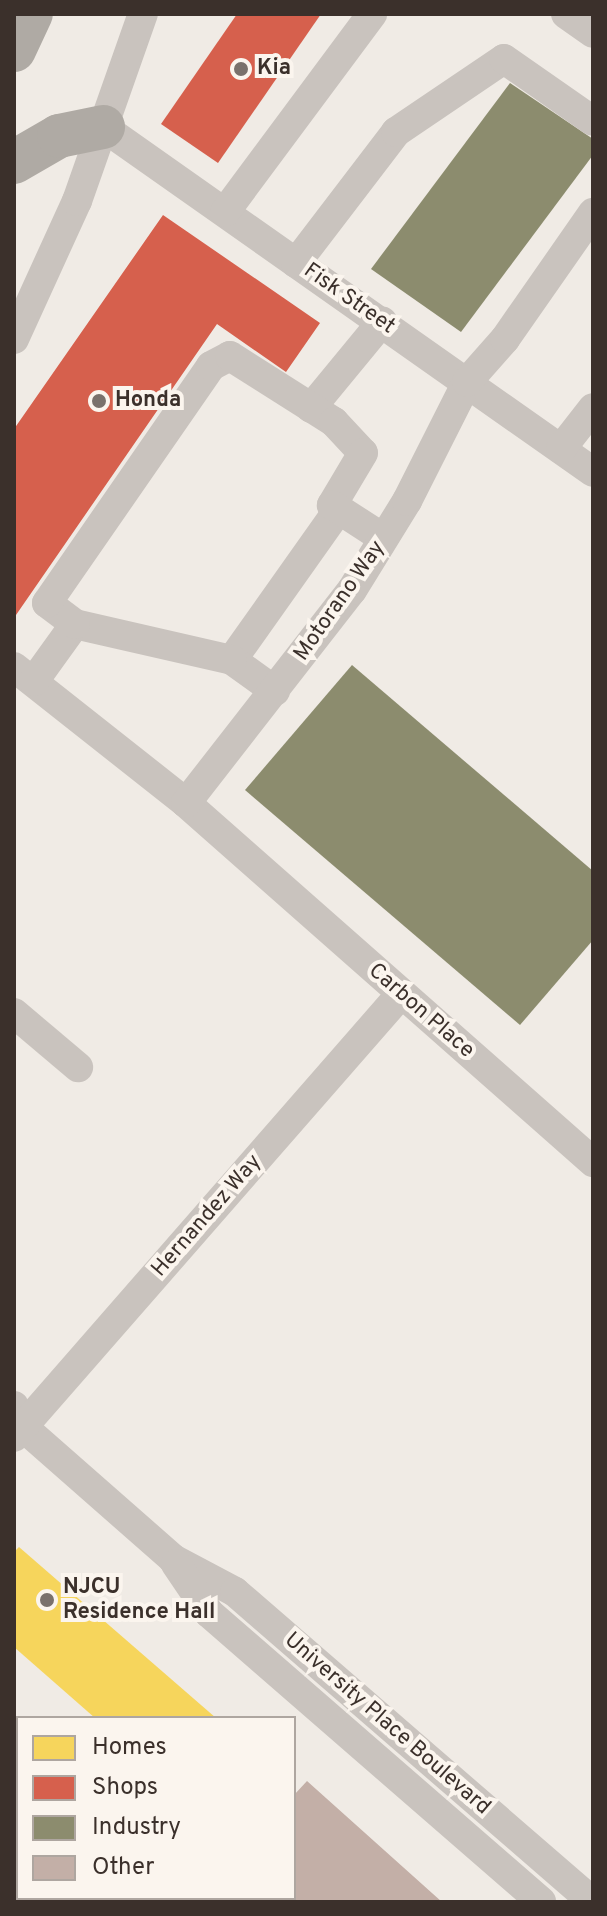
<!DOCTYPE html>
<style>
body{margin:0}
#map{position:relative;width:607px;height:1916px;overflow:hidden;background:#f0ebe5;font-family:Overpass,sans-serif}
div>[style]{position:absolute}
.homes>*{inset:0;background:#f6d55c}
.shops>*{inset:0;background:#d6604d}
.industry>*{inset:0;background:#8c8c6e}
.building>*{inset:0;background:#c3afa7}
.minor>*{height:30px;margin:-15px;padding:0 15px;transform-origin:15px;border-radius:15px;background:#c9c3be}
.highway>*{height:44px;margin:-22px;padding:0 22px;transform-origin:22px;border-radius:22px;background:#afaaa4}
.dots>*{width:22px;height:22px;translate:-50% -50%;box-sizing:border-box;border:4px solid #fbf5ee;border-radius:50%}
span{translate:-50% -50%;white-space:nowrap;text-align:center;line-height:1.15;-webkit-text-stroke:8px #fbf5ee;paint-order:stroke}
.poi-label{font-size:22px;color:#3b302b;font-weight:700}
.left{translate:0 -50%;text-align:left}
.street-label{font-size:22px;color:#3b302b}
.frame{position:absolute;inset:0;border:16px solid #3b302b;pointer-events:none}
.legend{position:absolute;left:16px;top:1716px;width:280px;height:184px;box-sizing:border-box;background:#fbf5ee;border:2px solid #aea6a0;margin:0;padding:10px 14px;list-style:none;font-size:24px;color:#3b302b}
.legend li{display:flex;align-items:center;gap:16px;height:40px}
.legend b{width:40px;border:2px solid #aea6a0}
</style>
<div id="map">
<div class="homes">
<i style="clip-path:polygon(19px 1547px,216px 1718px,95px 1718px,14px 1647px,14px 1552px)"></i>
<i style="clip-path:polygon(18px 1789px,18px 1850px,14px 1846px)"></i>
<i style="clip-path:polygon(72px 1898px,121px 1898px,118px 1902px)"></i>
</div>
<div class="shops">
<i style="clip-path:polygon(237px 14px,321px 14px,218px 163px,161px 124px)"></i>
<i style="clip-path:polygon(163px 215px,320px 323px,286px 372px,217px 324px,16px 615px,14px 429px)"></i>
</div>
<div class="industry">
<i style="clip-path:polygon(510px 83px,593px 139px,593px 155px,461px 332px,371px 269px)"></i>
<i style="clip-path:polygon(352px 665px,593px 871px,593px 940px,520px 1025px,245px 790px)"></i>
</div>
<div class="building">
<i style="clip-path:polygon(307px 1781px,442px 1902px,201px 1902px,294px 1898px,294px 1795px)"></i>
</div>
<div class="minor">
<i style="left:566px;top:14px;width:33px;rotate:35deg"></i>
<i style="left:103px;top:127px;width:599px;rotate:35.15deg"></i>
<i style="left:225px;top:212px;width:247px;rotate:-53.4deg"></i>
<i style="left:296px;top:263px;width:165px;rotate:-52.6deg"></i>
<i style="left:396px;top:132px;width:130px;rotate:-34.1deg"></i>
<i style="left:504px;top:59px;width:108px;rotate:34.9deg"></i>
<i style="left:14px;top:339px;width:152px;rotate:-65.5deg"></i>
<i style="left:77px;top:201px;width:198px;rotate:-70.6deg"></i>
<i style="left:311px;top:408px;width:112px;rotate:-50.5deg"></i>
<i style="left:561px;top:449px;width:52px;rotate:-52deg"></i>
<i style="left:232px;top:660px;width:185px;rotate:-54.7deg"></i>
<i style="left:14px;top:667px;width:219px;rotate:38.3deg"></i>
<i style="left:186px;top:803px;width:543px;rotate:41.41deg"></i>
<i style="left:34px;top:681px;width:70px;rotate:-54.3deg"></i>
<i style="left:275px;top:691px;width:53px;rotate:-144.2deg"></i>
<i style="left:232px;top:660px;width:161px;rotate:-167.1deg"></i>
<i style="left:75px;top:624px;width:35px;rotate:-143deg"></i>
<i style="left:47px;top:603px;width:288px;rotate:-55.3deg"></i>
<i style="left:211px;top:366px;width:21px;rotate:-28deg"></i>
<i style="left:230px;top:356px;width:123px;rotate:32.4deg"></i>
<i style="left:334px;top:422px;width:42px;rotate:46.9deg"></i>
<i style="left:363px;top:453px;width:61px;rotate:120.8deg"></i>
<i style="left:332px;top:505px;width:61px;rotate:32.9deg"></i>
<i style="left:186px;top:803px;width:270px;rotate:-52.1deg"></i>
<i style="left:352px;top:590px;width:105px;rotate:-58.3deg"></i>
<i style="left:407px;top:501px;width:133px;rotate:-63.2deg"></i>
<i style="left:467px;top:382px;width:57px;rotate:-48.5deg"></i>
<i style="left:505px;top:339px;width:154px;rotate:-55.1deg"></i>
<i style="left:14px;top:1013px;width:84px;rotate:40.2deg"></i>
<i style="left:14px;top:1406px;width:23px;rotate:67deg"></i>
<i style="left:23px;top:1427px;width:200px;rotate:41.3deg"></i>
<i style="left:173px;top:1559px;width:70px;rotate:28deg"></i>
<i style="left:235px;top:1592px;width:474px;rotate:40.9deg"></i>
<i style="left:14px;top:1437px;width:588px;rotate:-48.86deg"></i>
<i style="left:176px;top:1564px;width:59px;rotate:56deg"></i>
<i style="left:209px;top:1613px;width:440px;rotate:41deg"></i>
</div>
<div class="highway">
<i style="left:14px;top:50px;width:40px;rotate:-65deg"></i>
<i style="left:14px;top:162px;width:52px;rotate:-30deg"></i>
<i style="left:59px;top:136px;width:45px;rotate:-11.6deg"></i>
</div>
<div class="dots">
<i style="left:241px;top:69px;background:#7a716c"></i>
<i style="left:99px;top:401px;background:#7a716c"></i>
<i style="left:47px;top:1600px;background:#7a716c"></i>
</div>
<div class="poi-label">
<span class="left" style="left:257px;top:69px">Kia</span>
<span class="left" style="left:115px;top:401px">Honda</span>
<span class="left" style="left:63px;top:1600px">NJCU<br>Residence Hall</span>
</div>
<div class="street-label">
<span style="left:349px;top:299px;rotate:35deg">Fisk Street</span>
<span style="left:340px;top:601px;rotate:-55deg">Motorano Way</span>
<span style="left:421px;top:1011px;rotate:41deg">Carbon Place</span>
<span style="left:207px;top:1216px;rotate:-49deg">Hernandez Way</span>
<span style="left:387px;top:1724px;rotate:41deg">University Place Boulevard</span>
</div>
<div class="frame"></div>
<ul class="legend">
<li><b style="height:22px;background:#f6d55c"></b>Homes</li>
<li><b style="height:22px;background:#d6604d"></b>Shops</li>
<li><b style="height:22px;background:#8c8c6e"></b>Industry</li>
<li><b style="height:22px;background:#c3afa7"></b>Other</li>
</ul>
</div>
